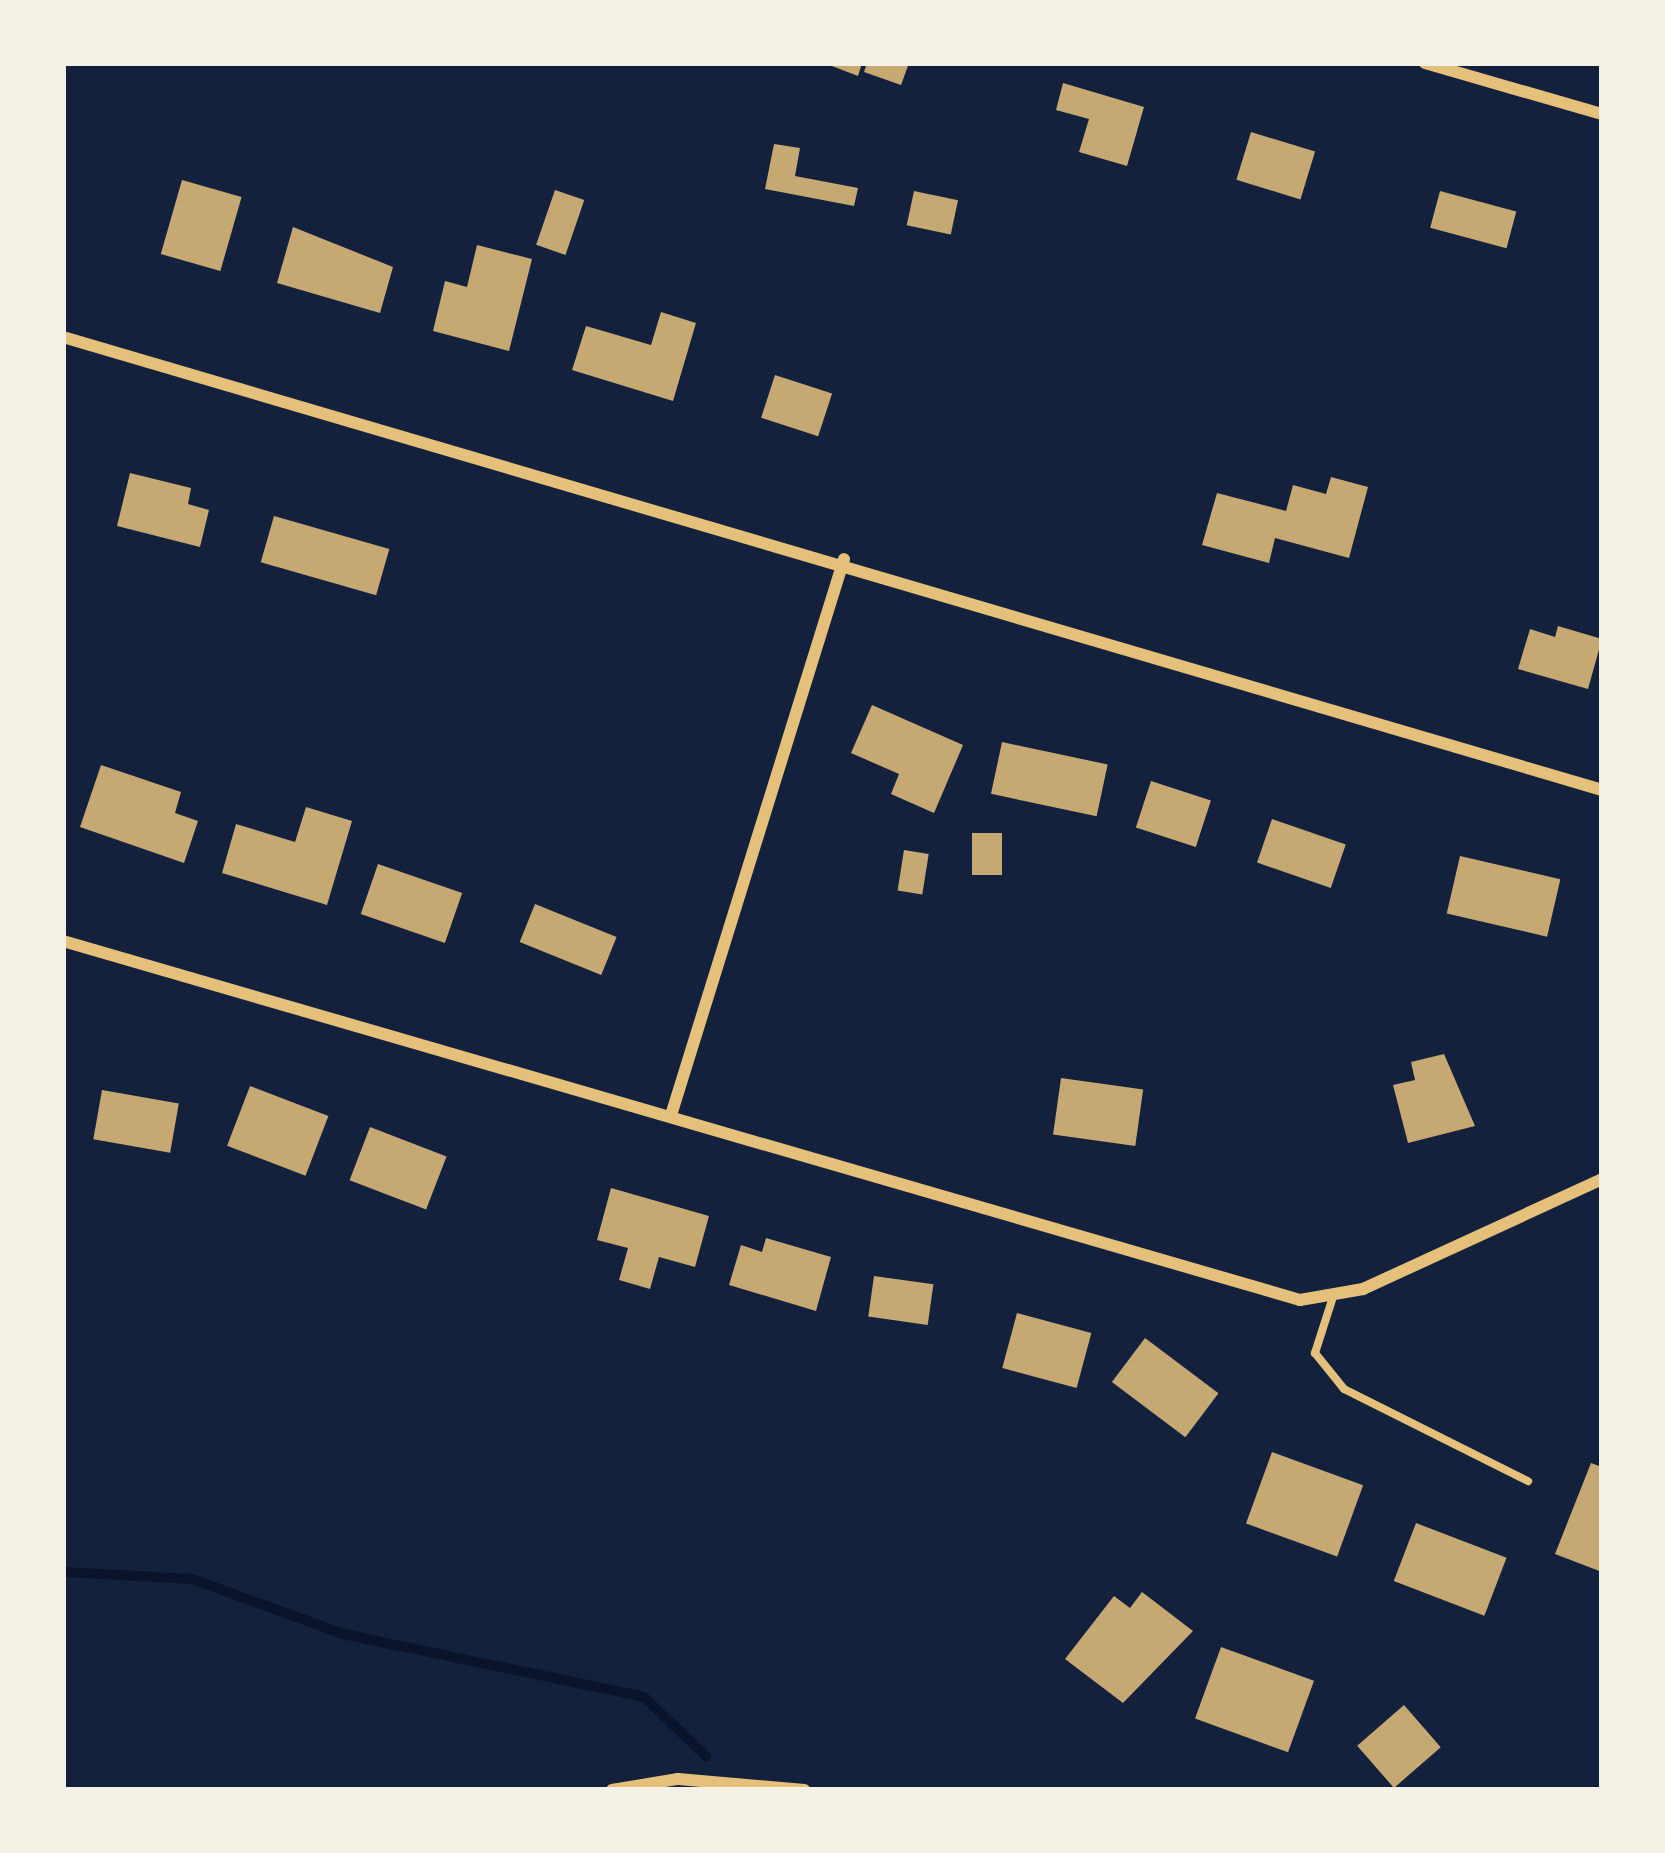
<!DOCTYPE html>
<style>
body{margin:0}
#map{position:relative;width:1665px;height:1853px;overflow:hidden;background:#14213d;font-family:"DM Sans",sans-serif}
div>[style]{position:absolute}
.stream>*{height:10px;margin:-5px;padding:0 5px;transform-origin:5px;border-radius:5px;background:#0b132b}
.building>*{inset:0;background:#c6a872;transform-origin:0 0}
.service>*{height:8px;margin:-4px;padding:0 4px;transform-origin:4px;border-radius:4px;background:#e5c07b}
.minor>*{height:12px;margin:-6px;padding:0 6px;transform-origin:6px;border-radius:6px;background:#e5c07b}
span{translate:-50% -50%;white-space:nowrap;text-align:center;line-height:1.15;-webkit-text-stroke:9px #f6f1e7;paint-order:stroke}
.frame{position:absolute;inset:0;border:66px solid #f6f1e7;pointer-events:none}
</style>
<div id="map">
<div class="stream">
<i style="left:63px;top:1572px;width:129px;rotate:3.1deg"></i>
<i style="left:192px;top:1579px;width:161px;rotate:20deg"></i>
<i style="left:343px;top:1634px;width:308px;rotate:11.8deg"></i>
<i style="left:644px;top:1697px;width:86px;rotate:43.6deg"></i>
</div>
<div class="building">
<i style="clip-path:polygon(824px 63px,862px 63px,858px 76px)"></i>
<i style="clip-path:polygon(867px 63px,909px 63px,901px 85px,864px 72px)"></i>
<i style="clip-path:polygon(1063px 83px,1144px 107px,1127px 166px,1079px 152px,1089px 119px,1056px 110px)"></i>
<i style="left:1251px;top:132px;width:67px;height:50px;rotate:17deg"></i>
<i style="clip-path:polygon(774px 144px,800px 148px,795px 176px,858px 188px,854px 206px,765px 189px)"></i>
<i style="left:182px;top:180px;width:62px;height:77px;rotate:16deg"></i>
<i style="left:555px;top:190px;width:31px;height:58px;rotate:19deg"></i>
<i style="left:914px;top:191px;width:45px;height:35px;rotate:12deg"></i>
<i style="left:1440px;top:191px;width:79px;height:38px;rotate:15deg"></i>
<i style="clip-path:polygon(293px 227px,393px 267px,380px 313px,277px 283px)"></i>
<i style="clip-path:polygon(477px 245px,532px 259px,509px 351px,433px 331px,445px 281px,467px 287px)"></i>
<i style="clip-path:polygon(661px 312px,696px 323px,673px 401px,572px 370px,586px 326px,651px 345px)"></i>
<i style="left:775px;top:375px;width:60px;height:45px;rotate:18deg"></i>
<i style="clip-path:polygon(130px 473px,191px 488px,188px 504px,209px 510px,200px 547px,117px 526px)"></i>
<i style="clip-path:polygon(1331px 477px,1368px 487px,1349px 558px,1275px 538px,1269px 563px,1202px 545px,1217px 493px,1286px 511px,1293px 485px,1326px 494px)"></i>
<i style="left:274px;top:516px;width:120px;height:48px;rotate:16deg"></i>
<i style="clip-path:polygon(1558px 626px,1602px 639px,1588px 689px,1518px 669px,1530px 629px,1555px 637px)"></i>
<i style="clip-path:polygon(872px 705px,963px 745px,934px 813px,891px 794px,899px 774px,851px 753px)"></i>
<i style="left:1002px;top:742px;width:108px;height:53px;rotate:12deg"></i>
<i style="clip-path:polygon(101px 765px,181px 792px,175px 813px,198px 821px,184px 863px,80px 827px)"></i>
<i style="left:1151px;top:781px;width:63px;height:49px;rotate:18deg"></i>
<i style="clip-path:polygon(306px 807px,352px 821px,327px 905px,222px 873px,236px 824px,295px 842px)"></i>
<i style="left:1272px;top:819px;width:78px;height:46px;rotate:19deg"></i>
<i style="left:972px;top:833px;width:30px;height:42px"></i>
<i style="left:904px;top:850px;width:25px;height:41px;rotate:9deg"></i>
<i style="left:1460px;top:856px;width:103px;height:59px;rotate:13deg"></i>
<i style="left:378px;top:864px;width:89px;height:53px;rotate:19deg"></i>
<i style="left:535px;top:904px;width:88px;height:41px;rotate:22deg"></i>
<i style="clip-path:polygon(1444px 1054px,1475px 1126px,1408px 1143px,1393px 1085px,1415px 1080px,1411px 1062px)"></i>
<i style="left:1061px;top:1078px;width:83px;height:57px;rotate:8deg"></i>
<i style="left:250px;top:1086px;width:84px;height:64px;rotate:21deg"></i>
<i style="left:102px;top:1090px;width:78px;height:50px;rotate:10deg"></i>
<i style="left:370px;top:1127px;width:82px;height:57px;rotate:21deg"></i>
<i style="clip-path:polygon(611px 1188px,709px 1216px,695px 1267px,659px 1257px,650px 1289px,619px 1280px,628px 1248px,597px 1240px)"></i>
<i style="clip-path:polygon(766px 1238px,831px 1257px,816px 1311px,729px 1285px,741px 1245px,762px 1252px)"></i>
<i style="left:874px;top:1276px;width:60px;height:41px;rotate:8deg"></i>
<i style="left:1017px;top:1313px;width:77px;height:57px;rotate:15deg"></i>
<i style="left:1145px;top:1338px;width:92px;height:55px;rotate:37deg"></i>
<i style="left:1272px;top:1452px;width:97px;height:76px;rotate:20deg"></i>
<i style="clip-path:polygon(1591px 1463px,1602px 1467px,1602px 1572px,1555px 1554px)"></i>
<i style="left:1416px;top:1523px;width:97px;height:62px;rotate:21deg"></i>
<i style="clip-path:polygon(1142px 1592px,1193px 1631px,1123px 1703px,1065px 1659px,1114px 1596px,1130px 1608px)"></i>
<i style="left:1221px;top:1647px;width:99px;height:76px;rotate:20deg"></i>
<i style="left:1404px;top:1705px;width:56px;height:62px;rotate:49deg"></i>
</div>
<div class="service">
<i style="left:1332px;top:1300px;width:56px;rotate:107.8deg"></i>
<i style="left:1315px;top:1353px;width:46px;rotate:51.1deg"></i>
<i style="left:1344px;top:1389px;width:206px;rotate:26.6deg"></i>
</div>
<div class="minor">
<i style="left:1425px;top:63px;width:184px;rotate:16.1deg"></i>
<i style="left:63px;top:337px;width:1604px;rotate:16.4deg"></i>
<i style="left:63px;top:941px;width:1288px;rotate:16.18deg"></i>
<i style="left:1300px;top:1300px;width:64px;rotate:-9.9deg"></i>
<i style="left:1363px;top:1289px;width:263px;rotate:-24.7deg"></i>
<i style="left:672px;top:1112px;width:579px;rotate:-72.72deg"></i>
<i style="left:612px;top:1790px;width:67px;rotate:-9.5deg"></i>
<i style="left:678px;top:1779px;width:127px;rotate:5deg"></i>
</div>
<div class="frame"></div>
</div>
